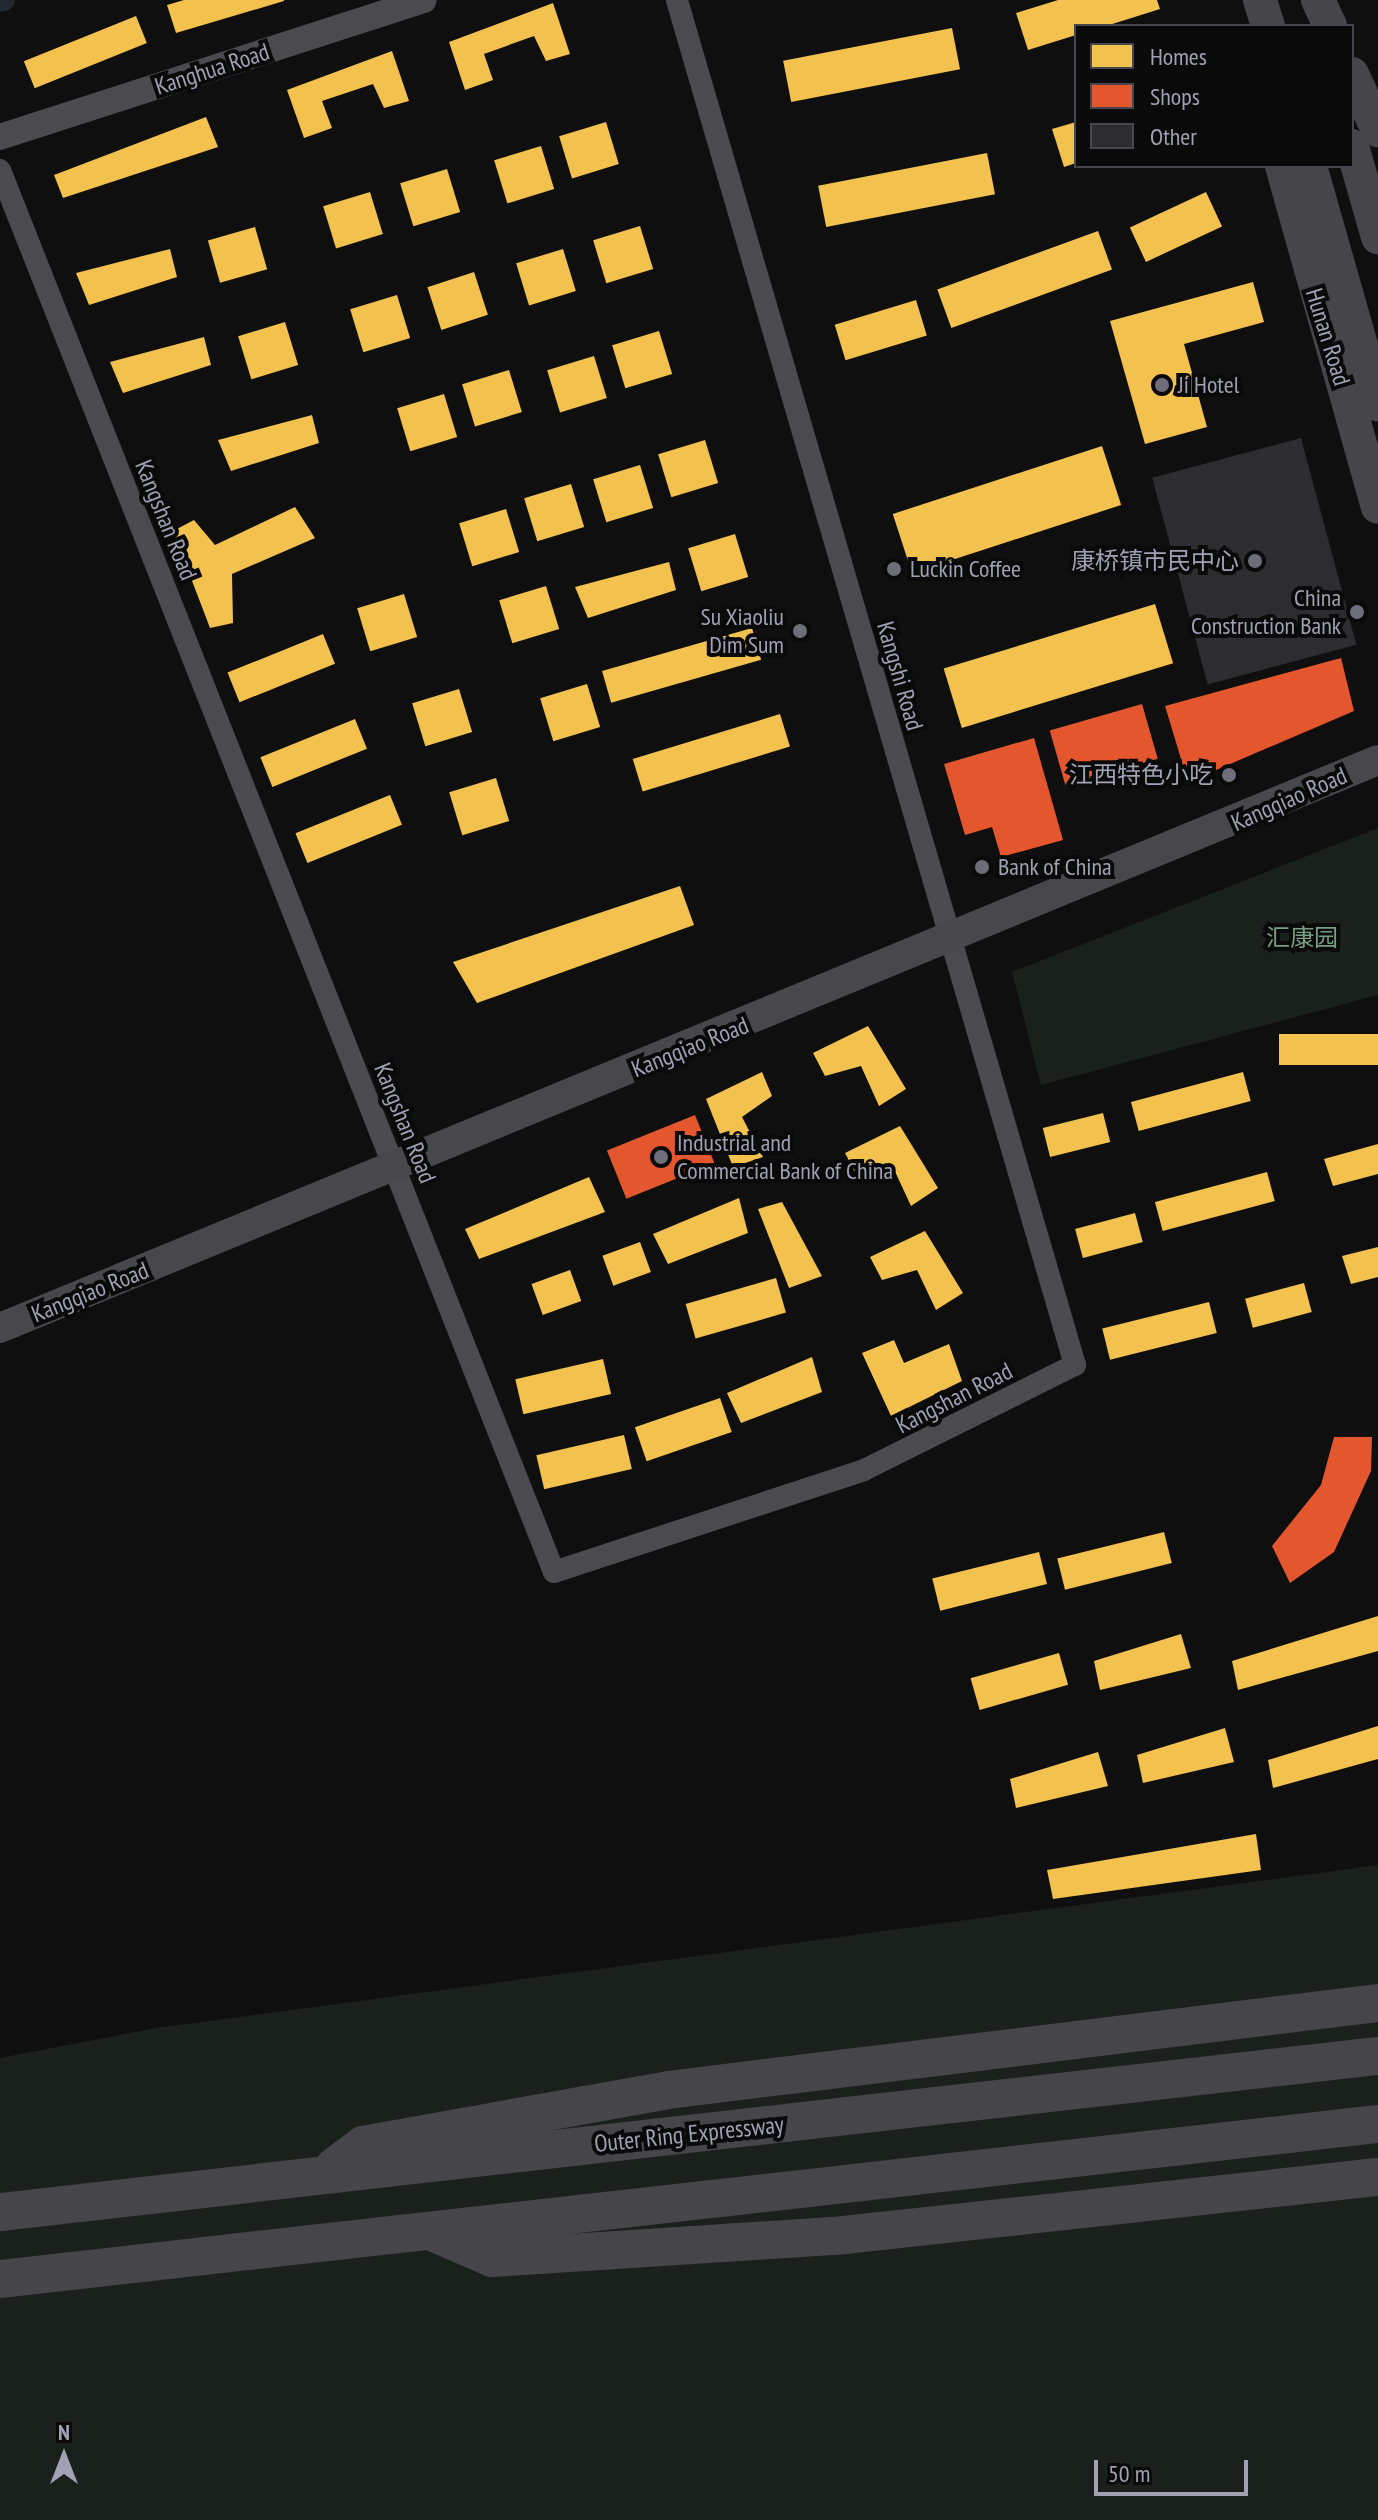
<!DOCTYPE html>
<meta charset="utf-8">
<style>
body{margin:0}
#map{position:relative;width:1378px;height:2520px;overflow:hidden;background:#0f0f10;font-family:"PT Sans Narrow","Noto Sans SC",sans-serif}
div>[style]{position:absolute}
.green>*{inset:0;background:#1a201c}
.homes>*{inset:0;background:#f2c14e;transform-origin:0 0}
.shops>*{inset:0;background:#e4572e;transform-origin:0 0}
.canal>*{height:22px;margin:-11px;padding:0 11px;transform-origin:11px;border-radius:11px;background:#242831}
.building>*{inset:0;background:#2d2d2f;transform-origin:0 0}
.minor>*{height:22px;margin:-11px;padding:0 11px;transform-origin:11px;border-radius:11px;background:#4a4a4f}
.tertiary>*{height:26px;margin:-13px;padding:0 13px;transform-origin:13px;border-radius:13px;background:#4a4a4f}
.secondary>*{height:30px;margin:-15px;padding:0 15px;transform-origin:15px;border-radius:15px;background:#48484c}
.primary>*{height:34px;margin:-17px;padding:0 17px;transform-origin:17px;border-radius:17px;background:#46464a}
.motorway>*{height:38px;margin:-19px;padding:0 19px;transform-origin:19px;border-radius:19px;background:#46464a}
.dots>*{width:22px;height:22px;translate:-50% -50%;box-sizing:border-box;border:4px solid #0b0a0b;border-radius:50%}
span{translate:-50% -50%;white-space:nowrap;text-align:center;line-height:1.15;-webkit-text-stroke:8px #0b0a0b;paint-order:stroke}
.street-label{font-size:24px;color:#a0a1b2}
.poi-label{font-size:24px;color:#a0a1b2}
.left{translate:0 -50%;text-align:left}
.right{translate:-100% -50%;text-align:right}
.park-label{font-size:24px;color:#779d83}
.legend{position:absolute;left:1074px;top:24px;width:280px;height:144px;box-sizing:border-box;background:#0b0a0b;border:2px solid #47464e;margin:0;padding:10px 14px;list-style:none;font-size:24px;color:#a0a1b2}
.legend li{display:flex;align-items:center;gap:16px;height:40px}
.legend b{width:40px;border:2px solid #47464e}
.north{position:absolute;left:24px;top:2416px;width:80px;height:80px;-webkit-text-stroke:6px #0b0a0b;paint-order:stroke;rotate:0deg;font-size:22px;font-weight:700;line-height:32px;text-align:center;color:#a0a1b2}
.north::after{content:'';display:block;margin:auto;width:28px;height:36px;background:#a0a1b2;clip-path:polygon(50% 0,100% 100%,50% 72%,0 100%)}
.scale{position:absolute;left:1094px;top:2460px;width:154px;height:36px;box-sizing:border-box;border:4px solid #a0a1b2;border-top:0;padding-left:10px;font-size:24px;line-height:28px;white-space:nowrap;color:#a0a1b2;-webkit-text-stroke:6px #0b0a0b;paint-order:stroke}
</style>
<div id="map">
<div class="green">
<i style="clip-path:polygon(1378px 828px,1378px 995px,1041px 1085px,1012px 972px)"></i>
<i style="clip-path:polygon(1378px 1865px,1378px 2520px,0 2520px,0 2058px,156px 2028px)"></i>
</div>
<div class="homes">
<i style="clip-path:polygon(184px 0,284px 0,284px 1px,176px 33px,167px 5px)"></i>
<i style="clip-path:polygon(1058px 0,1157px 0,1160px 9px,1106px 26px,1076px 26px,1076px 35px,1028px 50px,1016px 13px)"></i>
<i style="clip-path:polygon(553px 3px,570px 54px,546px 61px,534px 36px,484px 54px,493px 80px,465px 90px,449px 42px)"></i>
<i style="left:136px;top:16px;width:29px;height:121px;rotate:68deg"></i>
<i style="left:952px;top:28px;width:42px;height:172px;rotate:79deg"></i>
<i style="clip-path:polygon(392px 51px,409px 101px,384px 108px,373px 84px,322px 101px,332px 128px,304px 138px,287px 90px)"></i>
<i style="clip-path:polygon(206px 117px,218px 147px,63px 198px,54px 175px)"></i>
<i style="left:606px;top:122px;width:44px;height:49px;rotate:73deg"></i>
<i style="clip-path:polygon(1076px 122px,1076px 163px,1064px 167px,1052px 129px)"></i>
<i style="left:541px;top:146px;width:45px;height:49px;rotate:73deg"></i>
<i style="left:987px;top:153px;width:42px;height:172px;rotate:79deg"></i>
<i style="left:447px;top:169px;width:45px;height:49px;rotate:73deg"></i>
<i style="left:370px;top:192px;width:44px;height:49px;rotate:73deg"></i>
<i style="left:1206px;top:192px;width:38px;height:84px;rotate:65deg"></i>
<i style="left:640px;top:226px;width:45px;height:49px;rotate:73deg"></i>
<i style="left:255px;top:227px;width:44px;height:49px;rotate:74deg"></i>
<i style="left:1098px;top:231px;width:41px;height:171px;rotate:70deg"></i>
<i style="clip-path:polygon(170px 249px,177px 277px,89px 305px,76px 273px)"></i>
<i style="left:563px;top:249px;width:44px;height:49px;rotate:73deg"></i>
<i style="left:474px;top:272px;width:45px;height:49px;rotate:72deg"></i>
<i style="clip-path:polygon(1253px 282px,1264px 322px,1184px 344px,1207px 427px,1145px 444px,1110px 321px)"></i>
<i style="left:397px;top:295px;width:45px;height:49px;rotate:73deg"></i>
<i style="left:916px;top:300px;width:37px;height:85px;rotate:73deg"></i>
<i style="left:285px;top:322px;width:45px;height:49px;rotate:73deg"></i>
<i style="left:659px;top:331px;width:45px;height:49px;rotate:73deg"></i>
<i style="clip-path:polygon(204px 337px,211px 365px,123px 393px,110px 362px)"></i>
<i style="left:594px;top:356px;width:44px;height:49px;rotate:73deg"></i>
<i style="left:509px;top:370px;width:44px;height:49px;rotate:73deg"></i>
<i style="left:444px;top:394px;width:45px;height:49px;rotate:73deg"></i>
<i style="clip-path:polygon(312px 415px,319px 443px,231px 471px,218px 440px)"></i>
<i style="left:705px;top:440px;width:45px;height:49px;rotate:73deg"></i>
<i style="left:1102px;top:446px;width:62px;height:220px;rotate:72deg"></i>
<i style="left:640px;top:465px;width:45px;height:49px;rotate:73deg"></i>
<i style="left:571px;top:484px;width:45px;height:49px;rotate:73deg"></i>
<i style="clip-path:polygon(295px 507px,315px 538px,232px 574px,233px 623px,210px 628px,173px 531px,194px 520px,215px 545px)"></i>
<i style="left:506px;top:509px;width:45px;height:49px;rotate:73deg"></i>
<i style="left:735px;top:534px;width:45px;height:49px;rotate:73deg"></i>
<i style="clip-path:polygon(669px 562px,676px 590px,588px 618px,575px 587px)"></i>
<i style="left:546px;top:586px;width:45px;height:49px;rotate:73deg"></i>
<i style="left:404px;top:594px;width:45px;height:49px;rotate:73deg"></i>
<i style="left:1155px;top:604px;width:62px;height:221px;rotate:73deg"></i>
<i style="left:752px;top:628px;width:33px;height:156px;rotate:74deg"></i>
<i style="left:323px;top:634px;width:32px;height:103px;rotate:68deg"></i>
<i style="left:587px;top:684px;width:45px;height:49px;rotate:73deg"></i>
<i style="left:459px;top:689px;width:45px;height:49px;rotate:73deg"></i>
<i style="left:780px;top:714px;width:34px;height:154px;rotate:73deg"></i>
<i style="left:355px;top:719px;width:32px;height:102px;rotate:68deg"></i>
<i style="left:496px;top:778px;width:45px;height:49px;rotate:73deg"></i>
<i style="left:390px;top:795px;width:32px;height:102px;rotate:68deg"></i>
<i style="clip-path:polygon(680px 886px,694px 925px,477px 1003px,453px 962px)"></i>
<i style="clip-path:polygon(868px 1026px,906px 1089px,879px 1106px,861px 1066px,825px 1076px,813px 1053px)"></i>
<i style="left:1378px;top:1034px;width:31px;height:99px;rotate:90deg"></i>
<i style="clip-path:polygon(762px 1072px,772px 1096px,742px 1117px,763px 1157px,733px 1167px,706px 1099px)"></i>
<i style="left:1243px;top:1072px;width:30px;height:116px;rotate:75deg"></i>
<i style="left:1103px;top:1113px;width:30px;height:62px;rotate:76deg"></i>
<i style="clip-path:polygon(900px 1126px,938px 1188px,911px 1206px,892px 1165px,857px 1176px,845px 1153px)"></i>
<i style="clip-path:polygon(1378px 1144px,1378px 1174px,1333px 1186px,1324px 1159px)"></i>
<i style="left:1267px;top:1172px;width:30px;height:116px;rotate:75deg"></i>
<i style="clip-path:polygon(589px 1177px,605px 1212px,479px 1259px,465px 1229px)"></i>
<i style="clip-path:polygon(739px 1198px,748px 1233px,668px 1264px,653px 1234px)"></i>
<i style="clip-path:polygon(782px 1202px,822px 1276px,789px 1288px,758px 1209px)"></i>
<i style="left:1135px;top:1213px;width:30px;height:62px;rotate:75deg"></i>
<i style="clip-path:polygon(925px 1231px,963px 1293px,936px 1310px,917px 1270px,882px 1280px,870px 1257px)"></i>
<i style="left:640px;top:1242px;width:32px;height:40px;rotate:70deg"></i>
<i style="clip-path:polygon(1378px 1247px,1378px 1277px,1351px 1284px,1342px 1256px)"></i>
<i style="left:570px;top:1270px;width:33px;height:41px;rotate:70deg"></i>
<i style="left:776px;top:1278px;width:36px;height:94px;rotate:74deg"></i>
<i style="left:1304px;top:1283px;width:30px;height:61px;rotate:75deg"></i>
<i style="left:1209px;top:1302px;width:32px;height:110px;rotate:76deg"></i>
<i style="clip-path:polygon(894px 1340px,904px 1363px,949px 1344px,962px 1381px,891px 1416px,862px 1353px)"></i>
<i style="clip-path:polygon(812px 1357px,822px 1392px,741px 1423px,727px 1393px)"></i>
<i style="left:603px;top:1359px;width:36px;height:90px;rotate:77deg"></i>
<i style="left:720px;top:1398px;width:36px;height:90px;rotate:71deg"></i>
<i style="left:624px;top:1435px;width:35px;height:90px;rotate:77deg"></i>
<i style="left:1164px;top:1532px;width:32px;height:110px;rotate:76deg"></i>
<i style="left:1039px;top:1552px;width:33px;height:110px;rotate:76deg"></i>
<i style="clip-path:polygon(1378px 1616px,1378px 1651px,1238px 1690px,1232px 1661px)"></i>
<i style="clip-path:polygon(1181px 1634px,1191px 1668px,1100px 1690px,1094px 1661px)"></i>
<i style="left:1059px;top:1653px;width:33px;height:92px;rotate:74deg"></i>
<i style="clip-path:polygon(1378px 1726px,1378px 1759px,1273px 1788px,1268px 1760px)"></i>
<i style="clip-path:polygon(1225px 1728px,1234px 1762px,1143px 1783px,1137px 1755px)"></i>
<i style="clip-path:polygon(1098px 1752px,1108px 1786px,1016px 1808px,1010px 1779px)"></i>
<i style="clip-path:polygon(1256px 1834px,1261px 1870px,1053px 1899px,1047px 1870px)"></i>
</div>
<div class="shops">
<i style="clip-path:polygon(1341px 658px,1354px 711px,1188px 782px,1165px 706px)"></i>
<i style="left:1142px;top:704px;width:57px;height:96px;rotate:74deg"></i>
<i style="clip-path:polygon(1034px 738px,1063px 840px,1001px 857px,992px 827px,965px 835px,944px 764px)"></i>
<i style="left:695px;top:1115px;width:52px;height:95px;rotate:68deg"></i>
<i style="clip-path:polygon(1334px 1437px,1372px 1437px,1371px 1471px,1334px 1552px,1290px 1583px,1272px 1546px,1321px 1485px)"></i>
</div>
<div class="canal">
<i style="left:0;top:1px;width:4px;rotate:-14deg"></i>
</div>
<div class="building">
<i style="left:1301px;top:438px;width:214px;height:154px;rotate:75deg"></i>
</div>
<div class="minor">
<i style="left:0;top:170px;width:1507px;rotate:68.44deg"></i>
<i style="left:554px;top:1572px;width:326px;rotate:-18.2deg"></i>
<i style="left:864px;top:1470px;width:236px;rotate:-26.5deg"></i>
<i style="left:1075px;top:1365px;width:1422px;rotate:-106.26deg"></i>
</div>
<div class="tertiary">
<i style="left:0;top:137px;width:445px;rotate:-17.9deg"></i>
</div>
<div class="secondary">
<i style="left:0;top:1328px;width:1490px;rotate:-22.4deg"></i>
</div>
<div class="primary">
<i style="left:1260px;top:0;width:27px;rotate:73deg"></i>
<i style="left:1318px;top:0;width:29px;rotate:65deg"></i>
<i style="left:1352px;top:74px;width:62px;rotate:65.1deg"></i>
<i style="left:1352px;top:146px;width:95px;rotate:74.1deg"></i>
<i style="left:1282px;top:166px;width:354px;rotate:74.3deg"></i>
<i style="left:1310px;top:166px;width:248px;rotate:74.1deg"></i>
</div>
<div class="motorway">
<i style="left:334px;top:2167px;width:36px;rotate:-37deg"></i>
<i style="left:363px;top:2145px;width:310px;rotate:-10.2deg"></i>
<i style="left:668px;top:2090px;width:715px;rotate:-6.99deg"></i>
<i style="left:0;top:2212px;width:1387px;rotate:-6.46deg"></i>
<i style="left:432px;top:2232px;width:65px;rotate:23.4deg"></i>
<i style="left:492px;top:2258px;width:353px;rotate:-3.7deg"></i>
<i style="left:844px;top:2235px;width:537px;rotate:-6.2deg"></i>
<i style="left:0;top:2279px;width:1387px;rotate:-6.42deg"></i>
</div>
<div class="dots">
<i style="left:1162px;top:385px;background:#6d6e79"></i>
<i style="left:1255px;top:561px;background:#6d6e79"></i>
<i style="left:894px;top:569px;background:#6d6e79"></i>
<i style="left:1357px;top:612px;background:#6d6e79"></i>
<i style="left:800px;top:631px;background:#6d6e79"></i>
<i style="left:1229px;top:775px;background:#6d6e79"></i>
<i style="left:982px;top:867px;background:#6d6e79"></i>
<i style="left:661px;top:1157px;background:#6d6e79"></i>
</div>
<div class="street-label">
<span style="left:212px;top:69px;rotate:-18deg">Kanghua Road</span>
<span style="left:1328px;top:337px;rotate:73deg">Hunan Road</span>
<span style="left:166px;top:520px;rotate:68deg">Kangshan Road</span>
<span style="left:900px;top:676px;rotate:74deg">Kangshi Road</span>
<span style="left:1289px;top:799px;rotate:-24deg">Kangqiao Road</span>
<span style="left:690px;top:1047px;rotate:-22deg">Kangqiao Road</span>
<span style="left:405px;top:1123px;rotate:68deg">Kangshan Road</span>
<span style="left:90px;top:1292px;rotate:-22deg">Kangqiao Road</span>
<span style="left:954px;top:1398px;rotate:-27deg">Kangshan Road</span>
<span style="left:689px;top:2134px;rotate:-6deg">Outer Ring Expressway</span>
</div>
<div class="poi-label">
<span class="left" style="left:1178px;top:385px">Ji Hotel</span>
<span class="right" style="left:1239px;top:561px">康桥镇市民中心</span>
<span class="left" style="left:910px;top:569px">Luckin Coffee</span>
<span class="right" style="left:1341px;top:612px">China<br>Construction Bank</span>
<span class="right" style="left:784px;top:631px">Su Xiaoliu<br>Dim Sum</span>
<span class="right" style="left:1213px;top:775px">江西特色小吃</span>
<span class="left" style="left:998px;top:867px">Bank of China</span>
<span class="left" style="left:677px;top:1157px">Industrial and<br>Commercial Bank of China</span>
</div>
<div class="park-label">
<span style="left:1302px;top:938px">汇康园</span>
</div>
<ul class="legend">
<li><b style="height:22px;background:#f2c14e"></b>Homes</li>
<li><b style="height:22px;background:#e4572e"></b>Shops</li>
<li><b style="height:22px;background:#2d2d2f"></b>Other</li>
</ul>
<div class="north">N</div>
<div class="scale">50 m</div>
</div>
